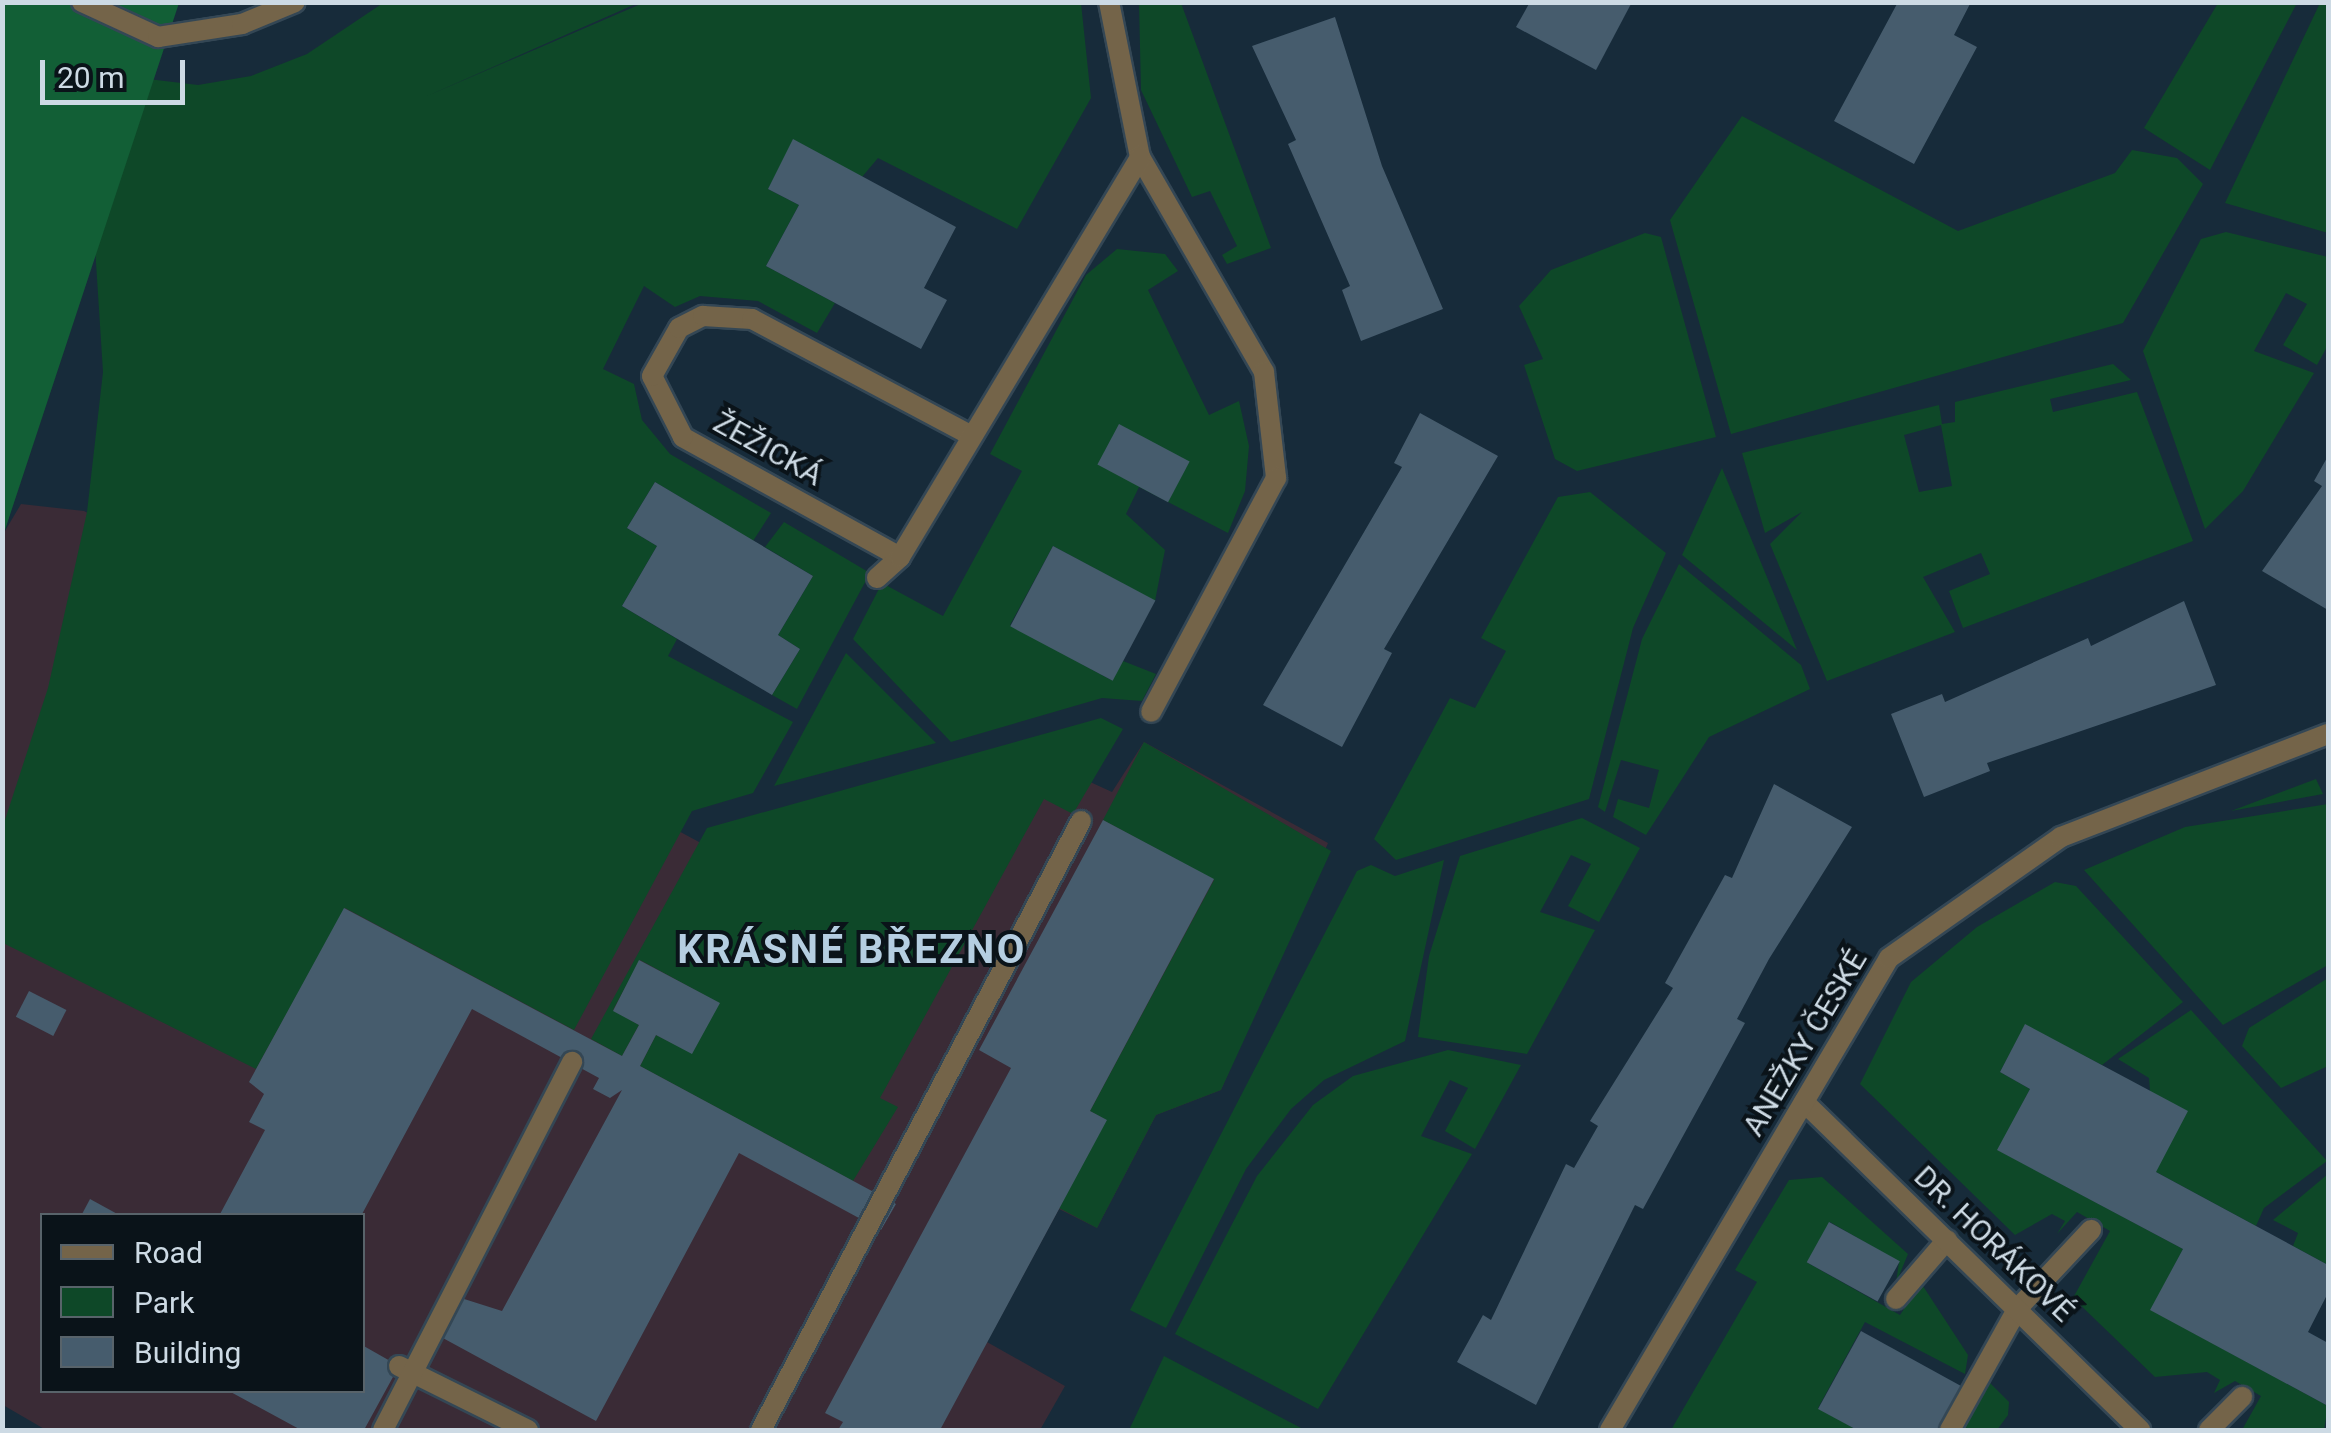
<!DOCTYPE html>
<meta charset="utf-8">
<style>
body{margin:0}
#map{position:relative;width:2331px;height:1433px;overflow:hidden;background:#172b3a;font-family:Roboto,sans-serif}
div>[style]{position:absolute}
.education>*{inset:0;background:#3a2b36}
.green>*{inset:0;background:#0e4828}
.forest>*{inset:0;background:#125f36}
.building>*{inset:0;background:#465c6d;transform-origin:0 0}
.roads{filter:drop-shadow(2px 0 #344755) drop-shadow(-2px 0 #344755) drop-shadow(0 2px #344755) drop-shadow(0 -2px #344755)}
.service>*{height:20px;margin:-10px;padding:0 10px;transform-origin:10px;border-radius:10px;background:#746449}
.minor>*{height:20px;margin:-10px;padding:0 10px;transform-origin:10px;border-radius:10px;background:#746449}
.tertiary>*{height:20px;margin:-10px;padding:0 10px;transform-origin:10px;border-radius:10px;background:#746449}
span{translate:-50% -50%;white-space:nowrap;text-align:center;line-height:1.15;-webkit-text-stroke:8px #0a1319;paint-order:stroke}
.street-label{font-size:30px;color:#cddae4}
.district-label{font-size:40px;color:#b5cee1;font-weight:700;letter-spacing:2.5px}
.frame{position:absolute;inset:0;border:5px solid #cddae4;pointer-events:none}
.legend{position:absolute;left:40px;top:1213px;width:325px;height:180px;box-sizing:border-box;background:#0a1319;border:2px solid #58636a;margin:0;padding:12px 18px;list-style:none;font-size:30px;color:#cddae4}
.legend li{display:flex;align-items:center;gap:20px;height:50px}
.legend b{width:50px;border:2px solid #58636a}
.scale{position:absolute;left:40px;top:60px;width:145px;height:45px;box-sizing:border-box;border:5px solid #cddae4;border-top:0;padding-left:12px;font-size:30px;line-height:35px;white-space:nowrap;color:#cddae4;-webkit-text-stroke:8px #0a1319;paint-order:stroke}
</style>
<div id="map">
<div class="education">
<i style="clip-path:polygon(evenodd,21px 504px,84px 511px,699px 842px,1088px 781px,1112px 792px,1144px 742px,1328px 843px,1221px 1090px,1156px 1115px,1097px 1228px,1059px 1209px,987px 1342px,1065px 1386px,1040px 1430px,46px 1430px,3px 1405px,2px 536px,21px 504px,42px 1216px,362px 1216px,362px 1390px,42px 1390px,42px 1216px)"></i>
</div>
<div class="green">
<i style="clip-path:polygon(383px 3px,638px 3px,427px 96px,643px 3px,1081px 3px,1091px 98px,1017px 229px,878px 158px,862px 177px,794px 140px,768px 189px,799px 205px,766px 266px,835px 303px,817px 333px,758px 301px,700px 296px,675px 307px,644px 286px,603px 369px,634px 384px,642px 420px,670px 454px,771px 513px,753px 541px,655px 482px,627px 528px,657px 546px,622px 606px,677px 639px,668px 656px,793px 722px,753px 793px,692px 811px,574px 1030px,345px 908px,256px 1069px,3px 943px,3px 826px,48px 688px,87px 512px,103px 372px,83px 59px,115px 75px,198px 85px,251px 76px,307px 54px)"></i>
<i style="clip-path:polygon(1139px 3px,1181px 3px,1271px 248px,1227px 264px,1222px 255px,1237px 246px,1210px 191px,1192px 197px,1141px 90px)"></i>
<i style="clip-path:polygon(2218px 3px,2297px 3px,2210px 170px,2144px 128px)"></i>
<i style="clip-path:polygon(2320px 3px,2328px 3px,2328px 233px,2225px 203px)"></i>
<i style="clip-path:polygon(1742px 116px,1958px 231px,2115px 173px,2132px 150px,2177px 158px,2203px 184px,2123px 323px,1731px 434px,1670px 220px)"></i>
<i style="clip-path:polygon(2226px 232px,2328px 257px,2328px 345px,2317px 365px,2283px 345px,2307px 304px,2286px 293px,2254px 351px,2314px 373px,2243px 491px,2205px 529px,2143px 351px,2201px 239px)"></i>
<i style="clip-path:polygon(1645px 233px,1661px 237px,1716px 437px,1577px 471px,1555px 459px,1524px 365px,1543px 359px,1519px 306px,1551px 270px)"></i>
<i style="clip-path:polygon(1117px 249px,1165px 254px,1178px 271px,1148px 290px,1209px 415px,1239px 401px,1249px 446px,1245px 491px,1228px 533px,1139px 487px,1126px 514px,1165px 550px,1155px 601px,1053px 546px,1010px 625px,1111px 680px,1123px 661px,1156px 674px,1142px 701px,1102px 698px,951px 742px,853px 639px,882px 583px,943px 616px,1022px 471px,990px 454px,1086px 275px)"></i>
<i style="clip-path:polygon(evenodd,2113px 364px,2131px 380px,2050px 399px,2053px 412px,2137px 392px,2193px 541px,1963px 628px,1949px 591px,1990px 574px,1981px 553px,1923px 577px,1955px 632px,1827px 681px,1770px 544px,1802px 512px,1765px 533px,1742px 453px,1939px 405px,1942px 424px,1955px 422px,1955px 402px,2113px 364px,1941px 425px,1952px 486px,1919px 492px,1904px 435px,1941px 425px)"></i>
<i style="clip-path:polygon(1722px 468px,1797px 650px,1682px 555px)"></i>
<i style="clip-path:polygon(1590px 492px,1666px 553px,1633px 628px,1589px 799px,1396px 860px,1374px 839px,1450px 698px,1475px 708px,1506px 651px,1481px 638px,1558px 497px)"></i>
<i style="clip-path:polygon(784px 522px,870px 573px,797px 709px,772px 695px,800px 649px,778px 635px,813px 576px,765px 547px)"></i>
<i style="clip-path:polygon(1679px 564px,1801px 665px,1810px 689px,1709px 737px,1646px 835px,1613px 817px,1618px 799px,1649px 808px,1659px 770px,1621px 760px,1605px 812px,1598px 807px,1642px 639px)"></i>
<i style="clip-path:polygon(846px 653px,936px 743px,774px 786px)"></i>
<i style="clip-path:polygon(1101px 718px,1123px 729px,1073px 814px,1044px 799px,880px 1098px,898px 1107px,853px 1181px,640px 1066px,656px 1035px,692px 1053px,719px 1003px,640px 960px,613px 1010px,639px 1025px,622px 1056px,591px 1039px,707px 828px)"></i>
<i style="clip-path:polygon(1144px 742px,1331px 851px,1221px 1090px,1156px 1115px,1097px 1228px,1059px 1208px,1106px 1120px,1090px 1111px,1214px 880px,1103px 820px)"></i>
<i style="clip-path:polygon(2316px 779px,2323px 794px,2231px 811px)"></i>
<i style="clip-path:polygon(2328px 804px,2328px 965px,2223px 1025px,2084px 870px,2185px 827px)"></i>
<i style="clip-path:polygon(1582px 818px,1640px 848px,1599px 922px,1568px 906px,1591px 864px,1571px 855px,1540px 912px,1595px 930px,1527px 1054px,1418px 1037px,1429px 956px,1460px 856px)"></i>
<i style="clip-path:polygon(1444px 860px,1405px 1041px,1324px 1080px,1291px 1109px,1246px 1169px,1166px 1328px,1130px 1310px,1357px 871px,1371px 865px,1395px 876px)"></i>
<i style="clip-path:polygon(2055px 882px,2076px 886px,2183px 1002px,2102px 1065px,2025px 1025px,2000px 1072px,2030px 1089px,1998px 1150px,2183px 1249px,2151px 1310px,2328px 1406px,2324px 1430px,2242px 1430px,2261px 1396px,2235px 1381px,2214px 1393px,2220px 1380px,2207px 1372px,2155px 1377px,2073px 1298px,2110px 1231px,2077px 1212px,2057px 1234px,2065px 1221px,2052px 1214px,2015px 1235px,1860px 1084px,1911px 982px,1977px 927px)"></i>
<i style="clip-path:polygon(2328px 978px,2328px 1066px,2281px 1088px,2242px 1046px,2249px 1028px)"></i>
<i style="clip-path:polygon(2191px 1010px,2327px 1161px,2264px 1208px,2256px 1226px,2156px 1172px,2149px 1078px,2118px 1059px)"></i>
<i style="clip-path:polygon(1448px 1050px,1521px 1065px,1475px 1149px,1445px 1131px,1468px 1088px,1450px 1080px,1421px 1136px,1472px 1154px,1318px 1409px,1175px 1334px,1257px 1176px,1313px 1105px,1353px 1076px)"></i>
<i style="clip-path:polygon(2328px 1174px,2328px 1265px,2293px 1246px,2298px 1233px,2273px 1220px)"></i>
<i style="clip-path:polygon(1822px 1177px,1908px 1254px,1896px 1283px,1899px 1262px,1830px 1222px,1808px 1263px,1900px 1315px,1921px 1283px,1968px 1355px,1965px 1374px,1865px 1322px,1818px 1408px,1857px 1430px,1671px 1430px,1757px 1282px,1735px 1270px,1789px 1180px)"></i>
<i style="clip-path:polygon(1164px 1356px,1305px 1430px,1129px 1430px)"></i>
<i style="clip-path:polygon(1990px 1383px,2009px 1402px,2008px 1415px,1997px 1430px,1963px 1430px)"></i>
</div>
<div class="forest">
<i style="clip-path:polygon(3px 3px,179px 3px,3px 536px)"></i>
</div>
<div class="building">
<i style="clip-path:polygon(1530px 2px,1632px 2px,1596px 70px,1516px 27px)"></i>
<i style="clip-path:polygon(1898px 2px,1971px 2px,1954px 35px,1977px 47px,1914px 164px,1834px 121px)"></i>
<i style="clip-path:polygon(1335px 17px,1382px 166px,1443px 309px,1361px 341px,1342px 290px,1350px 286px,1288px 144px,1296px 140px,1252px 46px)"></i>
<i style="clip-path:polygon(793px 139px,956px 227px,924px 288px,947px 300px,921px 349px,766px 266px,799px 205px,768px 189px)"></i>
<i style="clip-path:polygon(1420px 413px,1498px 456px,1384px 649px,1392px 653px,1342px 747px,1263px 705px,1402px 467px,1394px 463px)"></i>
<i style="left:1119px;top:424px;width:80px;height:46px;rotate:28deg"></i>
<i style="clip-path:polygon(2328px 456px,2328px 610px,2262px 571px,2322px 486px,2314px 481px)"></i>
<i style="clip-path:polygon(655px 482px,813px 576px,778px 635px,800px 649px,772px 695px,622px 606px,657px 546px,627px 528px)"></i>
<i style="left:1053px;top:546px;width:116px;height:91px;rotate:28deg"></i>
<i style="clip-path:polygon(2184px 601px,2216px 685px,1987px 763px,1990px 771px,1924px 797px,1891px 714px,1942px 694px,1945px 702px,2088px 638px,2091px 646px)"></i>
<i style="clip-path:polygon(1774px 784px,1852px 827px,1769px 959px,1737px 1019px,1745px 1023px,1643px 1209px,1635px 1205px,1536px 1405px,1457px 1362px,1483px 1315px,1491px 1320px,1566px 1164px,1574px 1168px,1598px 1126px,1590px 1121px,1673px 988px,1665px 983px,1725px 875px,1732px 878px)"></i>
<i style="clip-path:polygon(1103px 820px,1214px 879px,1090px 1111px,1107px 1120px,940px 1430px,838px 1430px,843px 1422px,825px 1413px,1011px 1068px,979px 1050px)"></i>
<i style="clip-path:polygon(344px 908px,622px 1056px,639px 1025px,613px 1011px,639px 960px,720px 1003px,692px 1054px,656px 1035px,640px 1066px,896px 1204px,881px 1230px,739px 1153px,596px 1421px,441px 1337px,461px 1298px,502px 1311px,622px 1090px,610px 1098px,593px 1089px,599px 1078px,472px 1009px,361px 1216px,219px 1216px,265px 1130px,249px 1122px,264px 1094px,249px 1082px)"></i>
<i style="left:29px;top:991px;width:42px;height:29px;rotate:27deg"></i>
<i style="clip-path:polygon(2025px 1024px,2188px 1111px,2156px 1172px,2328px 1265px,2328px 1293px,2308px 1332px,2328px 1343px,2328px 1406px,2150px 1310px,2183px 1249px,1997px 1150px,2030px 1089px,2000px 1072px)"></i>
<i style="clip-path:polygon(90px 1199px,121px 1216px,81px 1216px)"></i>
<i style="left:1829px;top:1222px;width:81px;height:46px;rotate:29deg"></i>
<i style="clip-path:polygon(1861px 1331px,1961px 1386px,1937px 1430px,1857px 1430px,1818px 1409px)"></i>
<i style="clip-path:polygon(362px 1345px,399px 1366px,364px 1430px,301px 1430px,227px 1390px,362px 1390px)"></i>
</div>
<div class="roads">
<div class="service">
<i style="left:900px;top:557px;width:248px;rotate:-151.1deg"></i>
<i style="left:683px;top:437px;width:68px;rotate:-116.9deg"></i>
<i style="left:652px;top:376px;width:55px;rotate:-60.6deg"></i>
<i style="left:679px;top:328px;width:27px;rotate:-27deg"></i>
<i style="left:703px;top:316px;width:49px;rotate:3.5deg"></i>
<i style="left:752px;top:319px;width:247px;rotate:28deg"></i>
<i style="left:1896px;top:1299px;width:78px;rotate:-49.2deg"></i>
<i style="left:399px;top:1366px;width:144px;rotate:26.4deg"></i>
<i style="left:383px;top:1430px;width:414px;rotate:-62.8deg"></i>
<i style="left:761px;top:1430px;width:688px;rotate:-62.28deg"></i>
<i style="left:1950px;top:1430px;width:140px;rotate:-60.9deg"></i>
<i style="left:2018px;top:1308px;width:107px;rotate:-46.9deg"></i>
<i style="left:2209px;top:1430px;width:47px;rotate:-45deg"></i>
</div>
<div class="minor">
<i style="left:1109px;top:2px;width:158px;rotate:78.7deg"></i>
<i style="left:1140px;top:157px;width:248px;rotate:60deg"></i>
<i style="left:1264px;top:372px;width:107px;rotate:83.5deg"></i>
<i style="left:1276px;top:478px;width:265px;rotate:118.1deg"></i>
<i style="left:877px;top:578px;width:31px;rotate:-42deg"></i>
<i style="left:900px;top:557px;width:466px;rotate:-59deg"></i>
<i style="left:1804px;top:1102px;width:470px;rotate:44.3deg"></i>
<i style="left:1610px;top:1430px;width:548px;rotate:-59.41deg"></i>
<i style="left:1889px;top:958px;width:210px;rotate:-35.1deg"></i>
<i style="left:2061px;top:837px;width:286px;rotate:-21.1deg"></i>
</div>
<div class="tertiary">
<i style="left:82px;top:2px;width:84px;rotate:24.7deg"></i>
<i style="left:158px;top:37px;width:85px;rotate:-8.8deg"></i>
<i style="left:242px;top:24px;width:57px;rotate:-22.5deg"></i>
</div>
</div>
<div class="street-label">
<span style="left:768px;top:449px;rotate:29deg">ŽEŽICKÁ</span>
<span style="left:1805px;top:1043px;rotate:-59deg">ANEŽKY ČESKÉ</span>
<span style="left:1994px;top:1244px;rotate:44deg">DR. HORÁKOVÉ</span>
</div>
<div class="district-label">
<span style="left:852px;top:950px">KRÁSNÉ BŘEZNO</span>
</div>
<div class="frame"></div>
<ul class="legend">
<li><b style="height:12px;background:#746449"></b>Road</li>
<li><b style="height:28px;background:#0e4828"></b>Park</li>
<li><b style="height:28px;background:#465c6d"></b>Building</li>
</ul>
<div class="scale">20 m</div>
</div>
